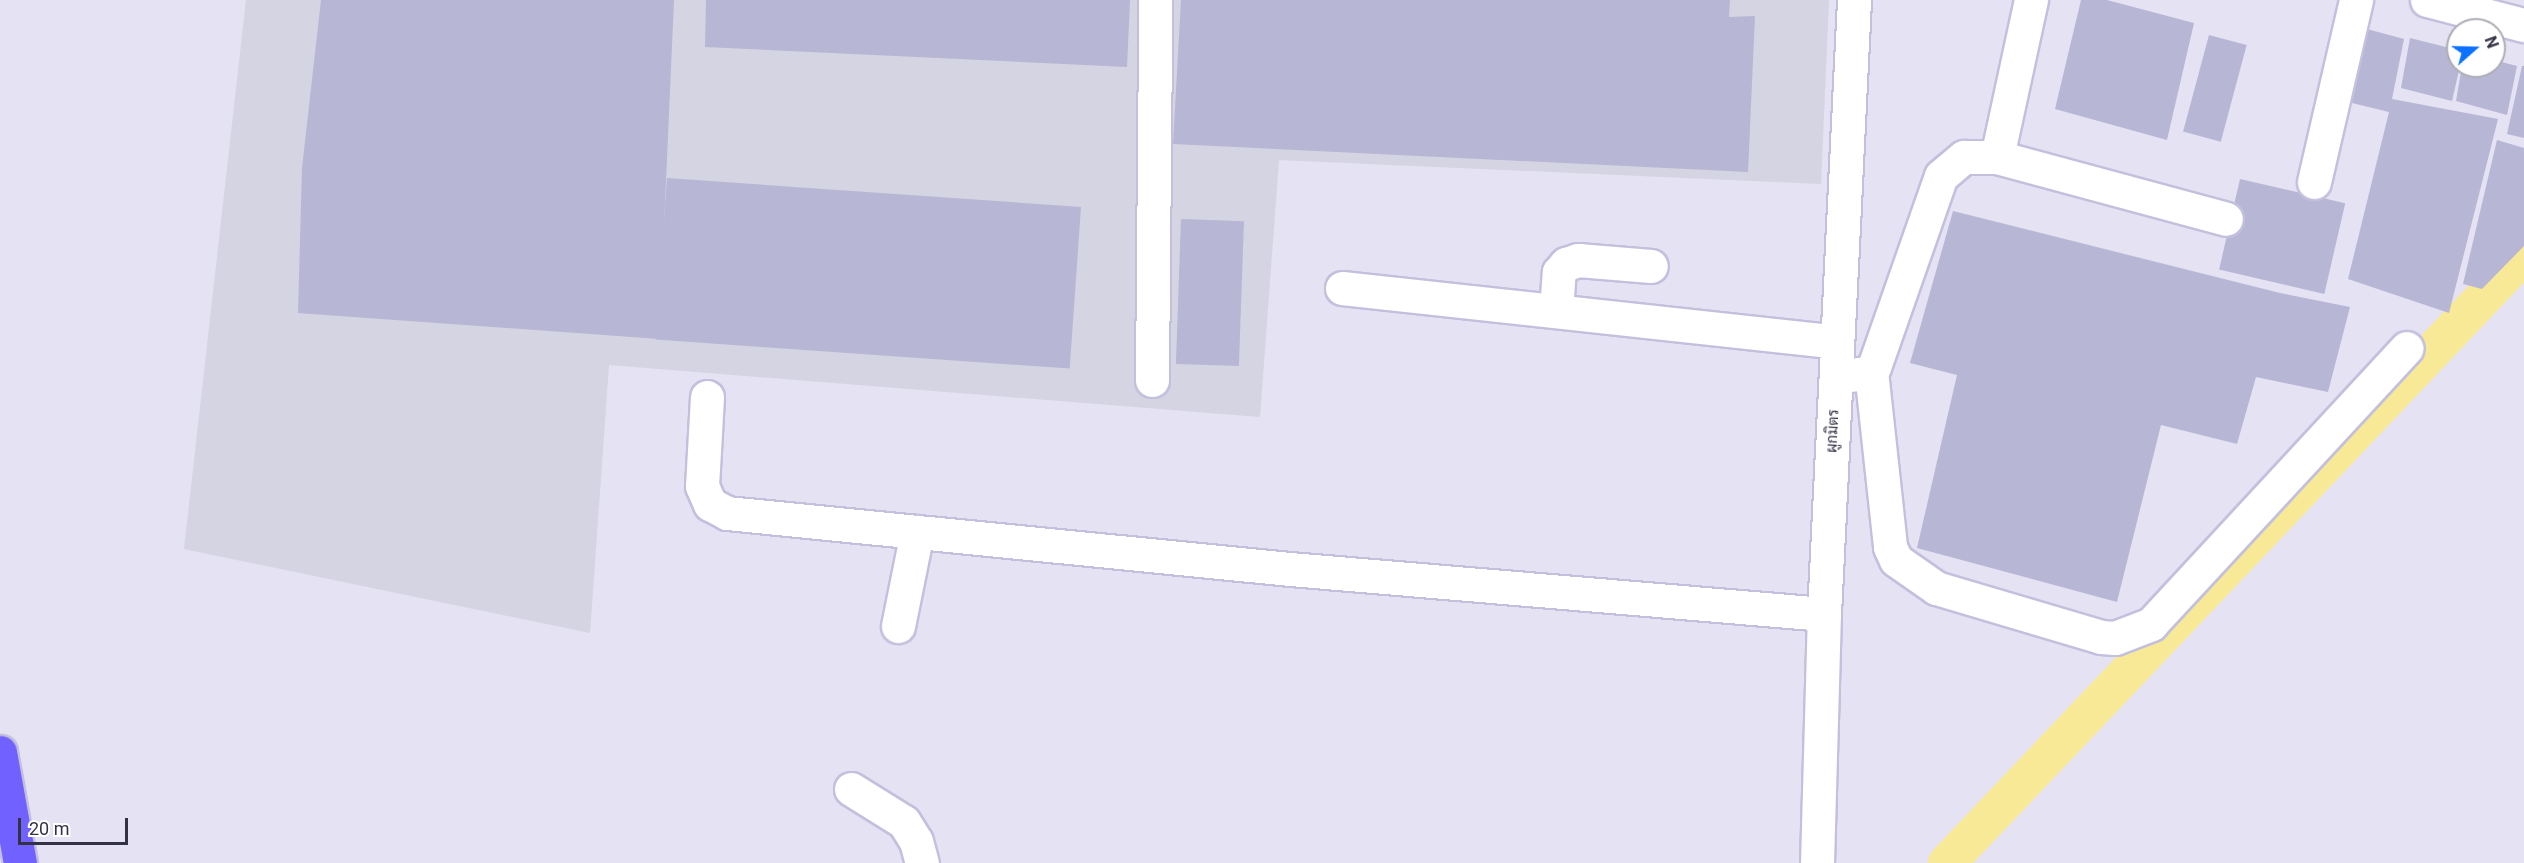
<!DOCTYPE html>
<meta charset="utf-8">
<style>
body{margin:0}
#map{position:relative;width:2524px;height:863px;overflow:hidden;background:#e4e2f3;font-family:Roboto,Sarabun,sans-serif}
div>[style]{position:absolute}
.industrial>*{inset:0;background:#d4d4e2}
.canal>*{height:38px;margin:-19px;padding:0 19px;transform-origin:19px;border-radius:19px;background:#f8e996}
.building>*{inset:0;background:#b7b6d5;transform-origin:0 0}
.roads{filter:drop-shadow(2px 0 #c3c0dd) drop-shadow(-2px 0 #c3c0dd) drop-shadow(0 2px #c3c0dd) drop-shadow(0 -2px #c3c0dd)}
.minor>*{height:33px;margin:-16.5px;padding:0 16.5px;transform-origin:16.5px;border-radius:16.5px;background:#fff}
.highway>*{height:33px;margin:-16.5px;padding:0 16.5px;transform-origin:16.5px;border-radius:16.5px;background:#7161ff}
span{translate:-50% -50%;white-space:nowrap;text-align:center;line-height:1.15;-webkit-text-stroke:5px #fff;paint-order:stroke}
.street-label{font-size:15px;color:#333245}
.north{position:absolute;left:2446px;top:18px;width:60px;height:60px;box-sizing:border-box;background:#fff;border:2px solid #adadb5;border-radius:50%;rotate:70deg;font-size:16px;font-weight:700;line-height:24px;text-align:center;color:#333245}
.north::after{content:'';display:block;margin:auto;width:21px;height:27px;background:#0d71ff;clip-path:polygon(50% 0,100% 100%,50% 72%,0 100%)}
.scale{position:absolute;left:18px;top:818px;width:110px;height:27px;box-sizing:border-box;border:3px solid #333245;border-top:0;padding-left:8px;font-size:18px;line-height:21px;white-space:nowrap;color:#333245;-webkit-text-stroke:4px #fff;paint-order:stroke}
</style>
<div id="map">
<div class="industrial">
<i style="clip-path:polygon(246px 0,1829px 0,1821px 184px,1279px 160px,1260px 417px,609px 365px,590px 633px,184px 549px)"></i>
</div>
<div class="canal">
<i style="left:1947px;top:863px;width:838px;rotate:-46.5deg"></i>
</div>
<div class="building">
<i style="clip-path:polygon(321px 0,674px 0,659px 339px,298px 313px,302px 168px)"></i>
<i style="clip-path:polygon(706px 0,1130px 0,1127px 67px,705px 47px)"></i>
<i style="clip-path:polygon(1181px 0,1730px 0,1729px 17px,1755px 16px,1748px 172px,1173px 144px)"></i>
<i style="clip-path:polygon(2081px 0,2107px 0,2194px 23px,2167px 140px,2055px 109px)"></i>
<i style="clip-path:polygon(2367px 29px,2404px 39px,2392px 99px,2498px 119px,2449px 313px,2348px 279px,2389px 112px,2352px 103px)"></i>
<i style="left:2209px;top:35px;width:39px;height:100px;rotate:15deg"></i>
<i style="clip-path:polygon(2410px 38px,2458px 50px,2460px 66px,2452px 101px,2401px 88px)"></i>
<i style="clip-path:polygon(2494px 60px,2517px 66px,2507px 115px,2456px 101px,2462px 66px,2494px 66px)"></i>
<i style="clip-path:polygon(2522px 66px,2524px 66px,2524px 138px,2507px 134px)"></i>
<i style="clip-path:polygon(2497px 140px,2524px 148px,2524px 246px,2482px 289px,2463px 284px)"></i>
<i style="left:667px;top:178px;width:415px;height:162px;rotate:4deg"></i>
<i style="left:2240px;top:179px;width:108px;height:93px;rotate:13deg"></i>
<i style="clip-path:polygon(1953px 211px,2280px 293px,2350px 307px,2328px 392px,2256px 377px,2237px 444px,2161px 425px,2117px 602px,1917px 548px,1957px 375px,1910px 363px)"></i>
<i style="left:1181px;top:219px;width:63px;height:145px;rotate:2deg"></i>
</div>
<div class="roads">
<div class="minor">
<i style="left:2427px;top:0;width:100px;rotate:14.5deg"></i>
<i style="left:1997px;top:157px;width:161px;rotate:-77.8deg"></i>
<i style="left:2314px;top:182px;width:187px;rotate:-77deg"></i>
<i style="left:1342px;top:288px;width:498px;rotate:6.2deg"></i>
<i style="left:1556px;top:311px;width:39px;rotate:-86deg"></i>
<i style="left:1559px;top:272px;width:11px;rotate:-49deg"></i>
<i style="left:1566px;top:264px;width:13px;rotate:-18deg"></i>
<i style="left:1578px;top:260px;width:73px;rotate:4.7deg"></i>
<i style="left:1871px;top:371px;width:177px;rotate:83.8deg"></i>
<i style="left:1890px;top:547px;width:14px;rotate:65deg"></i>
<i style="left:1896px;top:560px;width:49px;rotate:35deg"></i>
<i style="left:1936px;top:588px;width:172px;rotate:16.5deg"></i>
<i style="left:2101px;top:637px;width:14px;rotate:4deg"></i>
<i style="left:2115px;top:638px;width:39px;rotate:-21deg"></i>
<i style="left:2151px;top:624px;width:376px;rotate:-47.2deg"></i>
<i style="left:1849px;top:375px;width:18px;rotate:-6deg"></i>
<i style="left:1867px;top:373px;width:9px;rotate:-41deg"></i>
<i style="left:1874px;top:367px;width:202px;rotate:-70.7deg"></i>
<i style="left:1941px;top:176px;width:30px;rotate:-40deg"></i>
<i style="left:1964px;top:157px;width:33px"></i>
<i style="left:1997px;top:157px;width:237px;rotate:15.1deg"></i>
<i style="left:1152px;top:380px;width:380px;rotate:-89.5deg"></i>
<i style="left:707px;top:397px;width:89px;rotate:93.2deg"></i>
<i style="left:702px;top:486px;width:20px;rotate:66deg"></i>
<i style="left:710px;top:504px;width:19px;rotate:28deg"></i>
<i style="left:727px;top:513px;width:566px;rotate:5.68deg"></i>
<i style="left:1290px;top:569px;width:536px;rotate:4.82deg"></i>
<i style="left:898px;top:626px;width:96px;rotate:-78.6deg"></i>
<i style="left:851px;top:789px;width:62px;rotate:31.9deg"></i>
<i style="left:904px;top:822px;width:22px;rotate:58deg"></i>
<i style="left:916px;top:841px;width:23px;rotate:75deg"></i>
<i style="left:1817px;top:863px;width:249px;rotate:-88.4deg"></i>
<i style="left:1824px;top:614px;width:615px;rotate:-87.2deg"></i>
</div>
<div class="highway">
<i style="left:0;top:752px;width:113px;rotate:79.8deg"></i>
</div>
</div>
<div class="street-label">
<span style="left:1833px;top:431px;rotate:-87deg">ผูกมิตร</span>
</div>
<div class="north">N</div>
<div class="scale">20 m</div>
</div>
